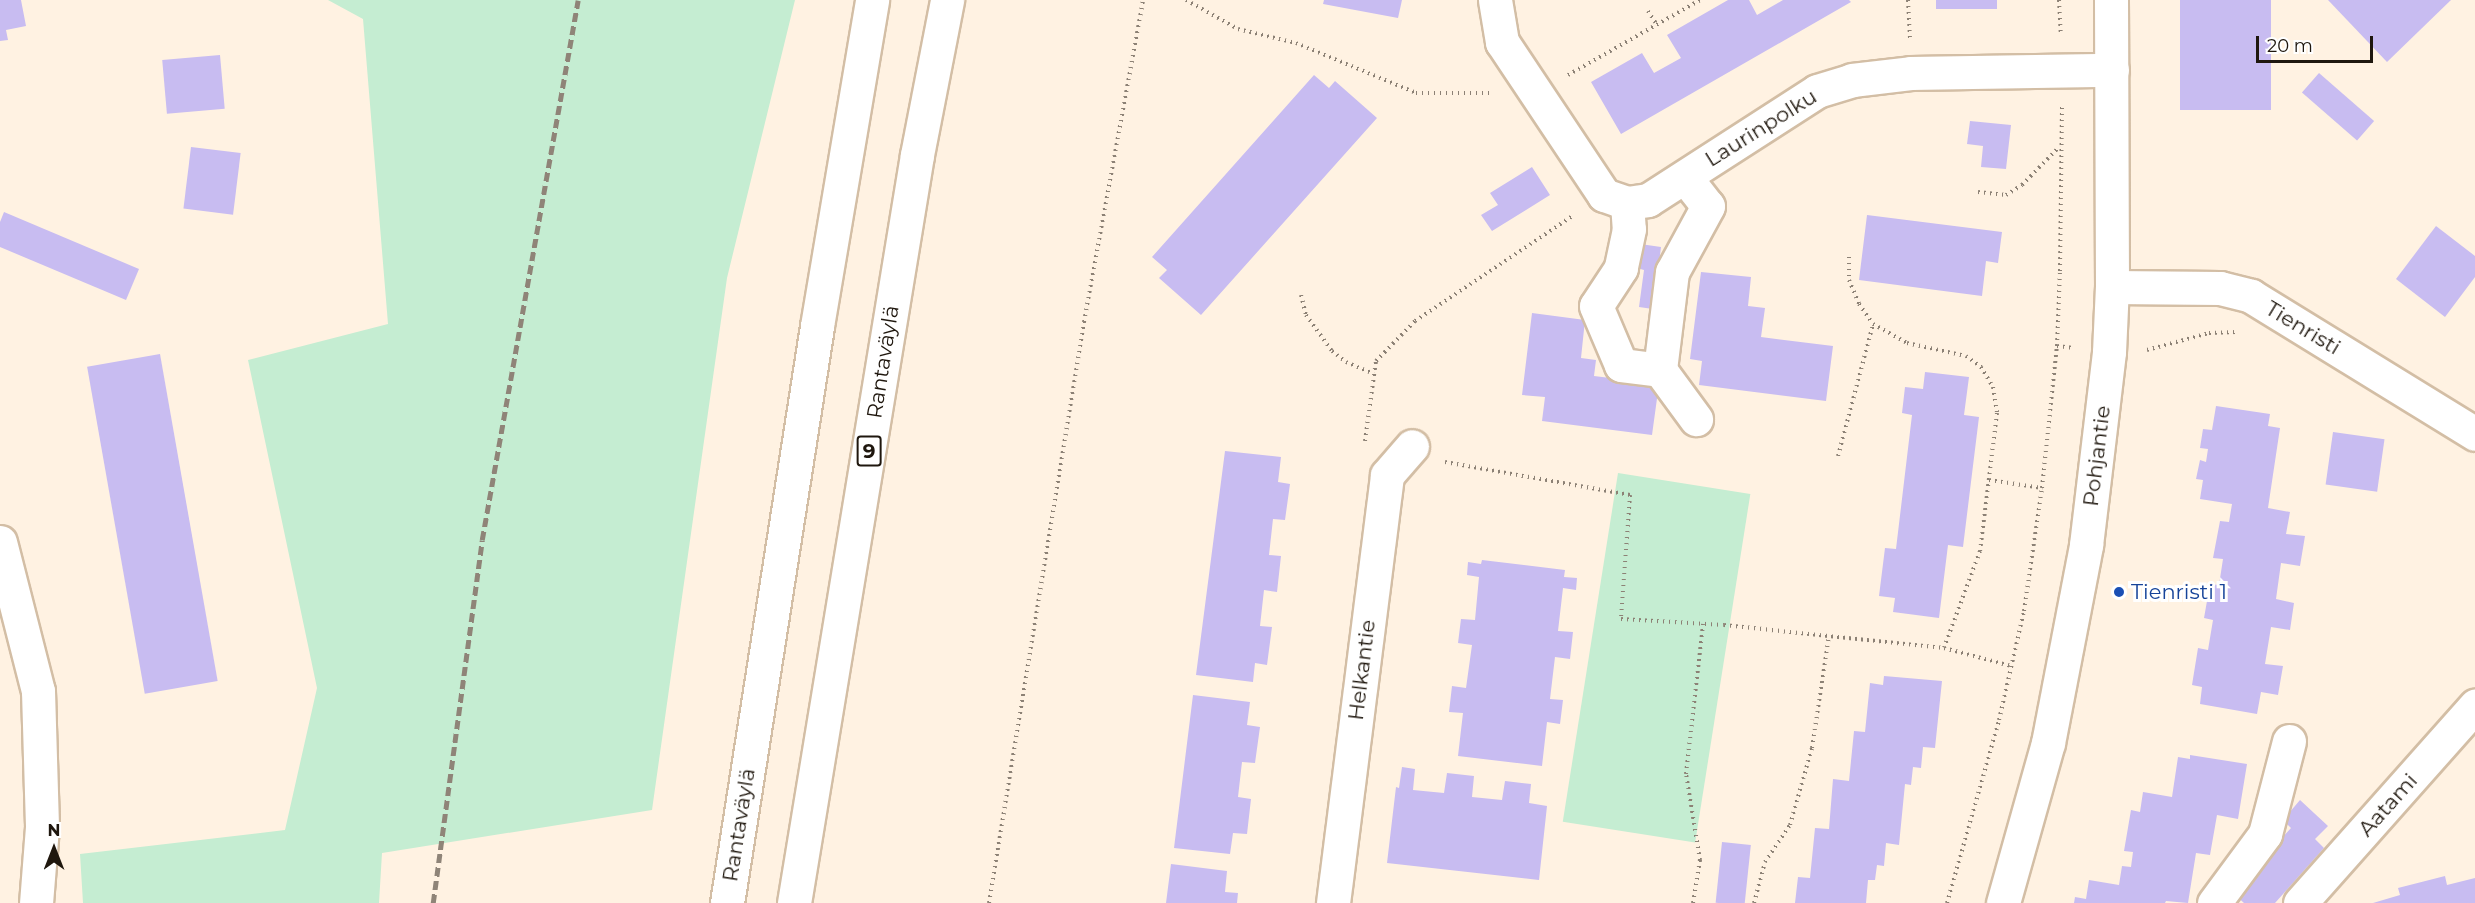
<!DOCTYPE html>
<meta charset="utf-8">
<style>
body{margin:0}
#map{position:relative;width:2475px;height:903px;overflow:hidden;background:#fff2e2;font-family:Montserrat,sans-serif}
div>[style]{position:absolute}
.green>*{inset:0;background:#c5edd2;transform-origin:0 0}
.building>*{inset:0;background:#c8bcf1;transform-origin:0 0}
.path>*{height:4px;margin-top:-2px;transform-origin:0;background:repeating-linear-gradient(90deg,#8c8175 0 1.5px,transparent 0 6px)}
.roads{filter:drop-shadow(2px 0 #d3bea5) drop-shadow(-2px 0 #d3bea5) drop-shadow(0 2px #d3bea5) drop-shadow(0 -2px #d3bea5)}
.minor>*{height:33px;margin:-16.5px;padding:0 16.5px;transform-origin:16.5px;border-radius:16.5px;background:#fff}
.major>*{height:33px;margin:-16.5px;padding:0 16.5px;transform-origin:16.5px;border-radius:16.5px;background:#fff}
.highway>*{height:33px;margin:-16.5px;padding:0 16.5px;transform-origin:16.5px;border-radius:16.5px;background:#fff}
.rail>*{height:4.5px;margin-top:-2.25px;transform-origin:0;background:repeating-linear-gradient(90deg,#8f8478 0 9px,transparent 0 13.5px)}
.dots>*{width:16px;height:16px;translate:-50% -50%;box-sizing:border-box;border:3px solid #fff;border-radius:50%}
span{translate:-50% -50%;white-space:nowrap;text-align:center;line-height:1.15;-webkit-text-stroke:6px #fff;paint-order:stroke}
.shield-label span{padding:2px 4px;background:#fff;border:2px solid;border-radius:4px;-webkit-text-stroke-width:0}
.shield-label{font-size:20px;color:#1f170e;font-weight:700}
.street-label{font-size:21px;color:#1f170e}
.transit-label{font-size:21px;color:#164399}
.left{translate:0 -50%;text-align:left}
.north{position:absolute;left:24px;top:819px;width:60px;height:60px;-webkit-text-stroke:4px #fff;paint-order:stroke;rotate:0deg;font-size:16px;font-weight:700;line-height:24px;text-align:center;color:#1f170e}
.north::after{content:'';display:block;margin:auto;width:21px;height:27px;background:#1f170e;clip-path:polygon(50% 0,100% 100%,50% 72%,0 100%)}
.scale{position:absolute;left:2256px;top:36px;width:117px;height:27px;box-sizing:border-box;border:3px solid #1f170e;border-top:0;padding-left:8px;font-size:18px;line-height:21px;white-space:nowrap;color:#1f170e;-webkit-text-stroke:4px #fff;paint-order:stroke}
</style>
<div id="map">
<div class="green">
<i style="clip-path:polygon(328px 0,795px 0,727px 278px,652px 810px,382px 853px,379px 903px,83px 903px,80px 854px,285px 830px,317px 688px,248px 360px,388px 324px,363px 19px)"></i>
<i style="left:1618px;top:473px;width:134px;height:353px;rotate:9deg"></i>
</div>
<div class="building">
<i style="clip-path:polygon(0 0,21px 0,26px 26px,6px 30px,8px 40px,0 41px)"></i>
<i style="clip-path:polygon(1324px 0,1402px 0,1398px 18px,1323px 4px)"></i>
<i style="clip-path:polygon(1728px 0,1749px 0,1757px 15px,1783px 0,1849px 0,1851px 2px,1621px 134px,1591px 82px,1642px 53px,1654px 73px,1681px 58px,1667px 35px)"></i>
<i style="left:1936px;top:0;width:61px;height:9px"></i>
<i style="left:2180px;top:0;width:91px;height:110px"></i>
<i style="clip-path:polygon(2328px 0,2451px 0,2387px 62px)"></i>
<i style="left:220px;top:55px;width:54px;height:58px;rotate:85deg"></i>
<i style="left:2319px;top:73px;width:73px;height:26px;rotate:41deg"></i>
<i style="clip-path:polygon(1314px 75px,1329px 88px,1335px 81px,1377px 118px,1201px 315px,1159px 278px,1167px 270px,1152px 257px)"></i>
<i style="clip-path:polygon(1970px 121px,2011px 125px,2006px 169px,1981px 167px,1983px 146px,1967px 144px)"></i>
<i style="left:191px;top:147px;width:50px;height:62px;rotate:7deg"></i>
<i style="clip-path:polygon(1532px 167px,1550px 195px,1492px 231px,1481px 215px,1498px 205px,1490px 193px)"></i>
<i style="clip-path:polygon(4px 212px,139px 269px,126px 300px,0 247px,0 222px)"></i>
<i style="clip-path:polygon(1867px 215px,2002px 232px,1998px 263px,1986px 261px,1982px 296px,1859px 280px)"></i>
<i style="clip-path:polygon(2436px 226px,2475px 256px,2475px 277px,2445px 317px,2396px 279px)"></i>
<i style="clip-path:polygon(1640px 244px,1661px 247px,1658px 271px,1660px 310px,1639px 307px,1644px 270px,1637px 268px)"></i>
<i style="clip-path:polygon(1701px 272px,1751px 277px,1748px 306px,1765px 308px,1761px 337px,1833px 346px,1826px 401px,1699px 385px,1702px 361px,1690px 359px)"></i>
<i style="clip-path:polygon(1532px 313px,1585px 320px,1581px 358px,1596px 360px,1594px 376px,1659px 384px,1652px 435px,1542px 421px,1545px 397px,1522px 395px)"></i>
<i style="left:160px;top:354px;width:332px;height:74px;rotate:80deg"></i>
<i style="clip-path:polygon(1925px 372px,1969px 377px,1964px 415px,1979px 417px,1963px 547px,1948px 545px,1939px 618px,1893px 612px,1895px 598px,1879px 596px,1885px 548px,1896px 549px,1912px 415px,1902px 413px,1905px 387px,1923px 389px)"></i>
<i style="clip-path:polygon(2216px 406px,2270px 414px,2268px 426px,2280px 428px,2268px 508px,2290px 512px,2286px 534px,2305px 536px,2300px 566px,2281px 563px,2276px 599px,2294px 603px,2290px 630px,2271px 627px,2265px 664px,2283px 666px,2278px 695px,2261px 692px,2257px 714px,2200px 704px,2202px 687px,2192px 685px,2198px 648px,2208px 650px,2213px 620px,2204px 618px,2210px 584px,2219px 585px,2223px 559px,2213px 558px,2220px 521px,2229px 522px,2232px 504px,2200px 499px,2203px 480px,2196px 479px,2200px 460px,2206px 462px,2208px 449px,2200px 448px,2203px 429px,2212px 430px)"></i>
<i style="left:2333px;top:432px;width:52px;height:53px;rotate:8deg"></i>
<i style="clip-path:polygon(1225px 451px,1281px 457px,1278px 482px,1290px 484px,1285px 520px,1273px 519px,1269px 555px,1281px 556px,1277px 592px,1264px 590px,1260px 626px,1272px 627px,1267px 665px,1255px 663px,1253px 682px,1196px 675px)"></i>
<i style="clip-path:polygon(1482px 560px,1565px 570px,1564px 577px,1577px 578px,1576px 590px,1563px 588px,1558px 631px,1573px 632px,1570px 659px,1555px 657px,1550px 699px,1563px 700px,1560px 724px,1547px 722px,1542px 766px,1458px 756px,1463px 713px,1449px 712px,1452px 686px,1466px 688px,1472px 645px,1458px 643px,1461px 619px,1475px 620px,1479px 577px,1467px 575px,1468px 562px,1481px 564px)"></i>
<i style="clip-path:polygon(1884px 676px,1942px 681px,1935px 748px,1923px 747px,1921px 768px,1913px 767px,1911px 785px,1905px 784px,1899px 845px,1886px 843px,1884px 866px,1877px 865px,1875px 880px,1868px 880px,1866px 903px,1795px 903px,1798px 877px,1810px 878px,1815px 828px,1829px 829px,1833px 779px,1849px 781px,1854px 731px,1865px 732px,1870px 683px,1883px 685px)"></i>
<i style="clip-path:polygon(1193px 695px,1250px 702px,1247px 725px,1260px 727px,1255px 763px,1242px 762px,1238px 797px,1251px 799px,1247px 834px,1233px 833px,1230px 854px,1174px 848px)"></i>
<i style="clip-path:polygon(2190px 755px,2247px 764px,2238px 819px,2217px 815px,2210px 855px,2196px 853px,2188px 903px,2166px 901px,2165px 903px,2074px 903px,2075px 897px,2086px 899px,2089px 880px,2119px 885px,2122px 866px,2131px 867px,2133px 852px,2124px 851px,2131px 810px,2140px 812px,2143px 792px,2172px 797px,2178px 757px,2190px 759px)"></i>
<i style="clip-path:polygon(1402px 767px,1415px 769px,1413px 790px,1444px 793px,1447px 773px,1474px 776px,1472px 797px,1502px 800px,1505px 781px,1531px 784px,1529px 803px,1547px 806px,1539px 880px,1387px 863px,1396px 787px,1399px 788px)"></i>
<i style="clip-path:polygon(2300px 800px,2328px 826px,2315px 839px,2324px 848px,2275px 903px,2244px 903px,2233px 893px,2291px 828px,2283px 820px)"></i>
<i style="left:1722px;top:842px;width:29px;height:61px;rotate:6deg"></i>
<i style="clip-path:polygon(1171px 864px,1227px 871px,1225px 892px,1238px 893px,1237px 903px,1166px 903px)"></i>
<i style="clip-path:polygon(2445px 876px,2447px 885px,2475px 878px,2475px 903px,2373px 903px,2400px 895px,2398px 888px)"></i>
</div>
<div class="path">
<i style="left:1186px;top:0;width:60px;rotate:29.1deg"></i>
<i style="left:1238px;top:29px;width:60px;rotate:13.6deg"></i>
<i style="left:1296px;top:43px;width:130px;rotate:22.6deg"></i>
<i style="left:1416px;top:93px;width:77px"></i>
<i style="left:1908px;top:0;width:38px;rotate:87deg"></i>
<i style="left:2059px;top:0;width:35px;rotate:87deg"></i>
<i style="left:1648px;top:11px;width:17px;rotate:57deg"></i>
<i style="left:1568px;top:75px;width:152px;rotate:-29.6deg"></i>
<i style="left:1978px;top:192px;width:28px;rotate:6deg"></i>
<i style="left:2006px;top:195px;width:19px;rotate:-32deg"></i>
<i style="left:2022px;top:185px;width:54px;rotate:-45.7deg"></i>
<i style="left:1849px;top:257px;width:23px;rotate:90deg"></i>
<i style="left:1849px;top:280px;width:26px;rotate:67deg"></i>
<i style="left:1859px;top:304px;width:24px;rotate:55deg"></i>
<i style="left:1873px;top:324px;width:39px;rotate:29deg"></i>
<i style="left:1907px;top:343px;width:60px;rotate:12.4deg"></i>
<i style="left:1966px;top:356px;width:19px;rotate:36deg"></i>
<i style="left:1981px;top:367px;width:23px;rotate:59deg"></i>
<i style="left:1993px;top:387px;width:26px;rotate:81deg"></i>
<i style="left:1997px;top:413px;width:139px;rotate:97deg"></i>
<i style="left:1980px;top:551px;width:103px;rotate:110.4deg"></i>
<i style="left:1301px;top:295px;width:21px;rotate:76deg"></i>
<i style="left:1306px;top:315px;width:44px;rotate:54.2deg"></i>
<i style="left:1332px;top:351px;width:18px;rotate:38deg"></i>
<i style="left:1346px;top:362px;width:30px;rotate:23deg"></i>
<i style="left:2057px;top:346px;width:17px;rotate:7deg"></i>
<i style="left:2147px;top:350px;width:64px;rotate:-15.3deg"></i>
<i style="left:2209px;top:333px;width:27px;rotate:-2deg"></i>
<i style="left:1365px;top:441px;width:81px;rotate:-82.2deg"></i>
<i style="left:1376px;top:361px;width:56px;rotate:-45.7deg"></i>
<i style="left:1415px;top:321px;width:191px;rotate:-33.7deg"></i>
<i style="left:1838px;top:456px;width:137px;rotate:-75.1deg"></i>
<i style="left:1445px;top:462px;width:188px;rotate:10.1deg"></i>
<i style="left:1630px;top:495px;width:124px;rotate:94.2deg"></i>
<i style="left:1621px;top:619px;width:103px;rotate:3.3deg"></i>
<i style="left:1724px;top:625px;width:221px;rotate:6deg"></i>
<i style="left:1944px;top:648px;width:69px;rotate:15deg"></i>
<i style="left:1989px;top:480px;width:54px;rotate:8.6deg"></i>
<i style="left:989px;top:903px;width:589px;rotate:-80.71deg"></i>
<i style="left:1084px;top:322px;width:327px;rotate:-79.6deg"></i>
<i style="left:1693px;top:903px;width:44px;rotate:-80.8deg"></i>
<i style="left:1700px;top:860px;width:87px;rotate:-99.2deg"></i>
<i style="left:1686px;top:774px;width:151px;rotate:-83.5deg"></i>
<i style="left:1754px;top:903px;width:42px;rotate:-75deg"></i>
<i style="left:1765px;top:862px;width:45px;rotate:-56deg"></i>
<i style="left:1790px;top:825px;width:80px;rotate:-74.1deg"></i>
<i style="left:1812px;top:748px;width:113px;rotate:-81.4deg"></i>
<i style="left:1947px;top:903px;width:190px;rotate:-74.1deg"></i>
<i style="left:1999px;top:720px;width:112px;rotate:-77.1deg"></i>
<i style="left:2024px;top:611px;width:124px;rotate:-81.7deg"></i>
<i style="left:2042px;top:488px;width:143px;rotate:-84deg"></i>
<i style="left:2057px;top:346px;width:75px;rotate:-87.7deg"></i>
<i style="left:2060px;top:271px;width:165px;rotate:-89.3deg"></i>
</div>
<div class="roads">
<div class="minor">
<i style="left:1495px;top:0;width:43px;rotate:80.5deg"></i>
<i style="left:1502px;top:42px;width:184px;rotate:56.3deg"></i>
<i style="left:1604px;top:195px;width:24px;rotate:19deg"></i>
<i style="left:1627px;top:203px;width:21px;rotate:-8deg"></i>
<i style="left:1648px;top:200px;width:201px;rotate:-32.8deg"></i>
<i style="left:1817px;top:91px;width:37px;rotate:-17deg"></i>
<i style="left:1852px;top:80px;width:59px;rotate:-6.8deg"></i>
<i style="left:1911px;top:73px;width:201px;rotate:-0.9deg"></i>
<i style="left:1685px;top:177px;width:37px;rotate:52deg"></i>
<i style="left:1708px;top:206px;width:75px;rotate:118.6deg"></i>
<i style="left:1672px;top:272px;width:99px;rotate:97deg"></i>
<i style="left:1660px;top:370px;width:61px;rotate:53.7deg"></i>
<i style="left:1627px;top:203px;width:26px;rotate:86deg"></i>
<i style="left:1629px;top:229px;width:40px;rotate:102deg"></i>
<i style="left:1621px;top:268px;width:45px;rotate:123.3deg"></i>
<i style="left:1596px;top:306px;width:64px;rotate:67deg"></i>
<i style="left:1621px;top:365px;width:39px;rotate:7deg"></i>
<i style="left:2112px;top:287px;width:108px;rotate:0.5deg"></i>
<i style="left:2220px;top:288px;width:32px;rotate:14deg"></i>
<i style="left:2251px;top:296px;width:263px;rotate:31.6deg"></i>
<i style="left:0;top:542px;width:154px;rotate:75.7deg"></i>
<i style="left:38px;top:691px;width:136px;rotate:88.3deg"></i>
<i style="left:42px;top:827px;width:76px;rotate:94.5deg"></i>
<i style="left:1333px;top:903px;width:431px;rotate:-82.8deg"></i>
<i style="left:1387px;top:475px;width:38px;rotate:-49deg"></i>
<i style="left:2214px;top:903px;width:86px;rotate:-53.5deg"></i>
<i style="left:2265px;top:834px;width:96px;rotate:-75.5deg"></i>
<i style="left:2300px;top:903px;width:264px;rotate:-48.4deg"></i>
</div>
<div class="major">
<i style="left:2003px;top:903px;width:166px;rotate:-74.3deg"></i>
<i style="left:2048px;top:743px;width:202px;rotate:-79.1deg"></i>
<i style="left:2086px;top:545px;width:194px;rotate:-83.2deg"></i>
<i style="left:2109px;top:352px;width:65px;rotate:-87.4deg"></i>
<i style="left:2112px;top:287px;width:287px;rotate:-90.2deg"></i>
</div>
<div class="highway">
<i style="left:727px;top:903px;width:584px;rotate:-81.13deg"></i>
<i style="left:817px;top:326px;width:331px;rotate:-80.4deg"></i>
<i style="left:794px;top:903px;width:758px;rotate:-80.66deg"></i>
<i style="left:917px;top:155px;width:158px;rotate:-79deg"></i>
</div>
</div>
<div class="rail">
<i style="left:433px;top:903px;width:366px;rotate:-82.3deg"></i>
<i style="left:482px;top:540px;width:548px;rotate:-79.92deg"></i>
</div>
<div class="dots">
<i style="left:2119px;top:592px;background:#1a4fb4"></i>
</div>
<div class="shield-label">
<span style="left:869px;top:451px">9</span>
</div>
<div class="street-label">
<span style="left:1761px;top:128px;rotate:-32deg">Laurinpolku</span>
<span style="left:2303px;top:328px;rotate:31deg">Tienristi</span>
<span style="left:883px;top:362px;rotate:-81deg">Rantaväylä</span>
<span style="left:2097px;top:456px;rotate:-83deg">Pohjantie</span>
<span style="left:1362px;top:670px;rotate:-83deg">Helkantie</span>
<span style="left:2388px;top:805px;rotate:-48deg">Aatami</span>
<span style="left:739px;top:825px;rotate:-81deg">Rantaväylä</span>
</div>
<div class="transit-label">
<span class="left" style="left:2131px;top:592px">Tienristi 1</span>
</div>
<div class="north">N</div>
<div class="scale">20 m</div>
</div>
